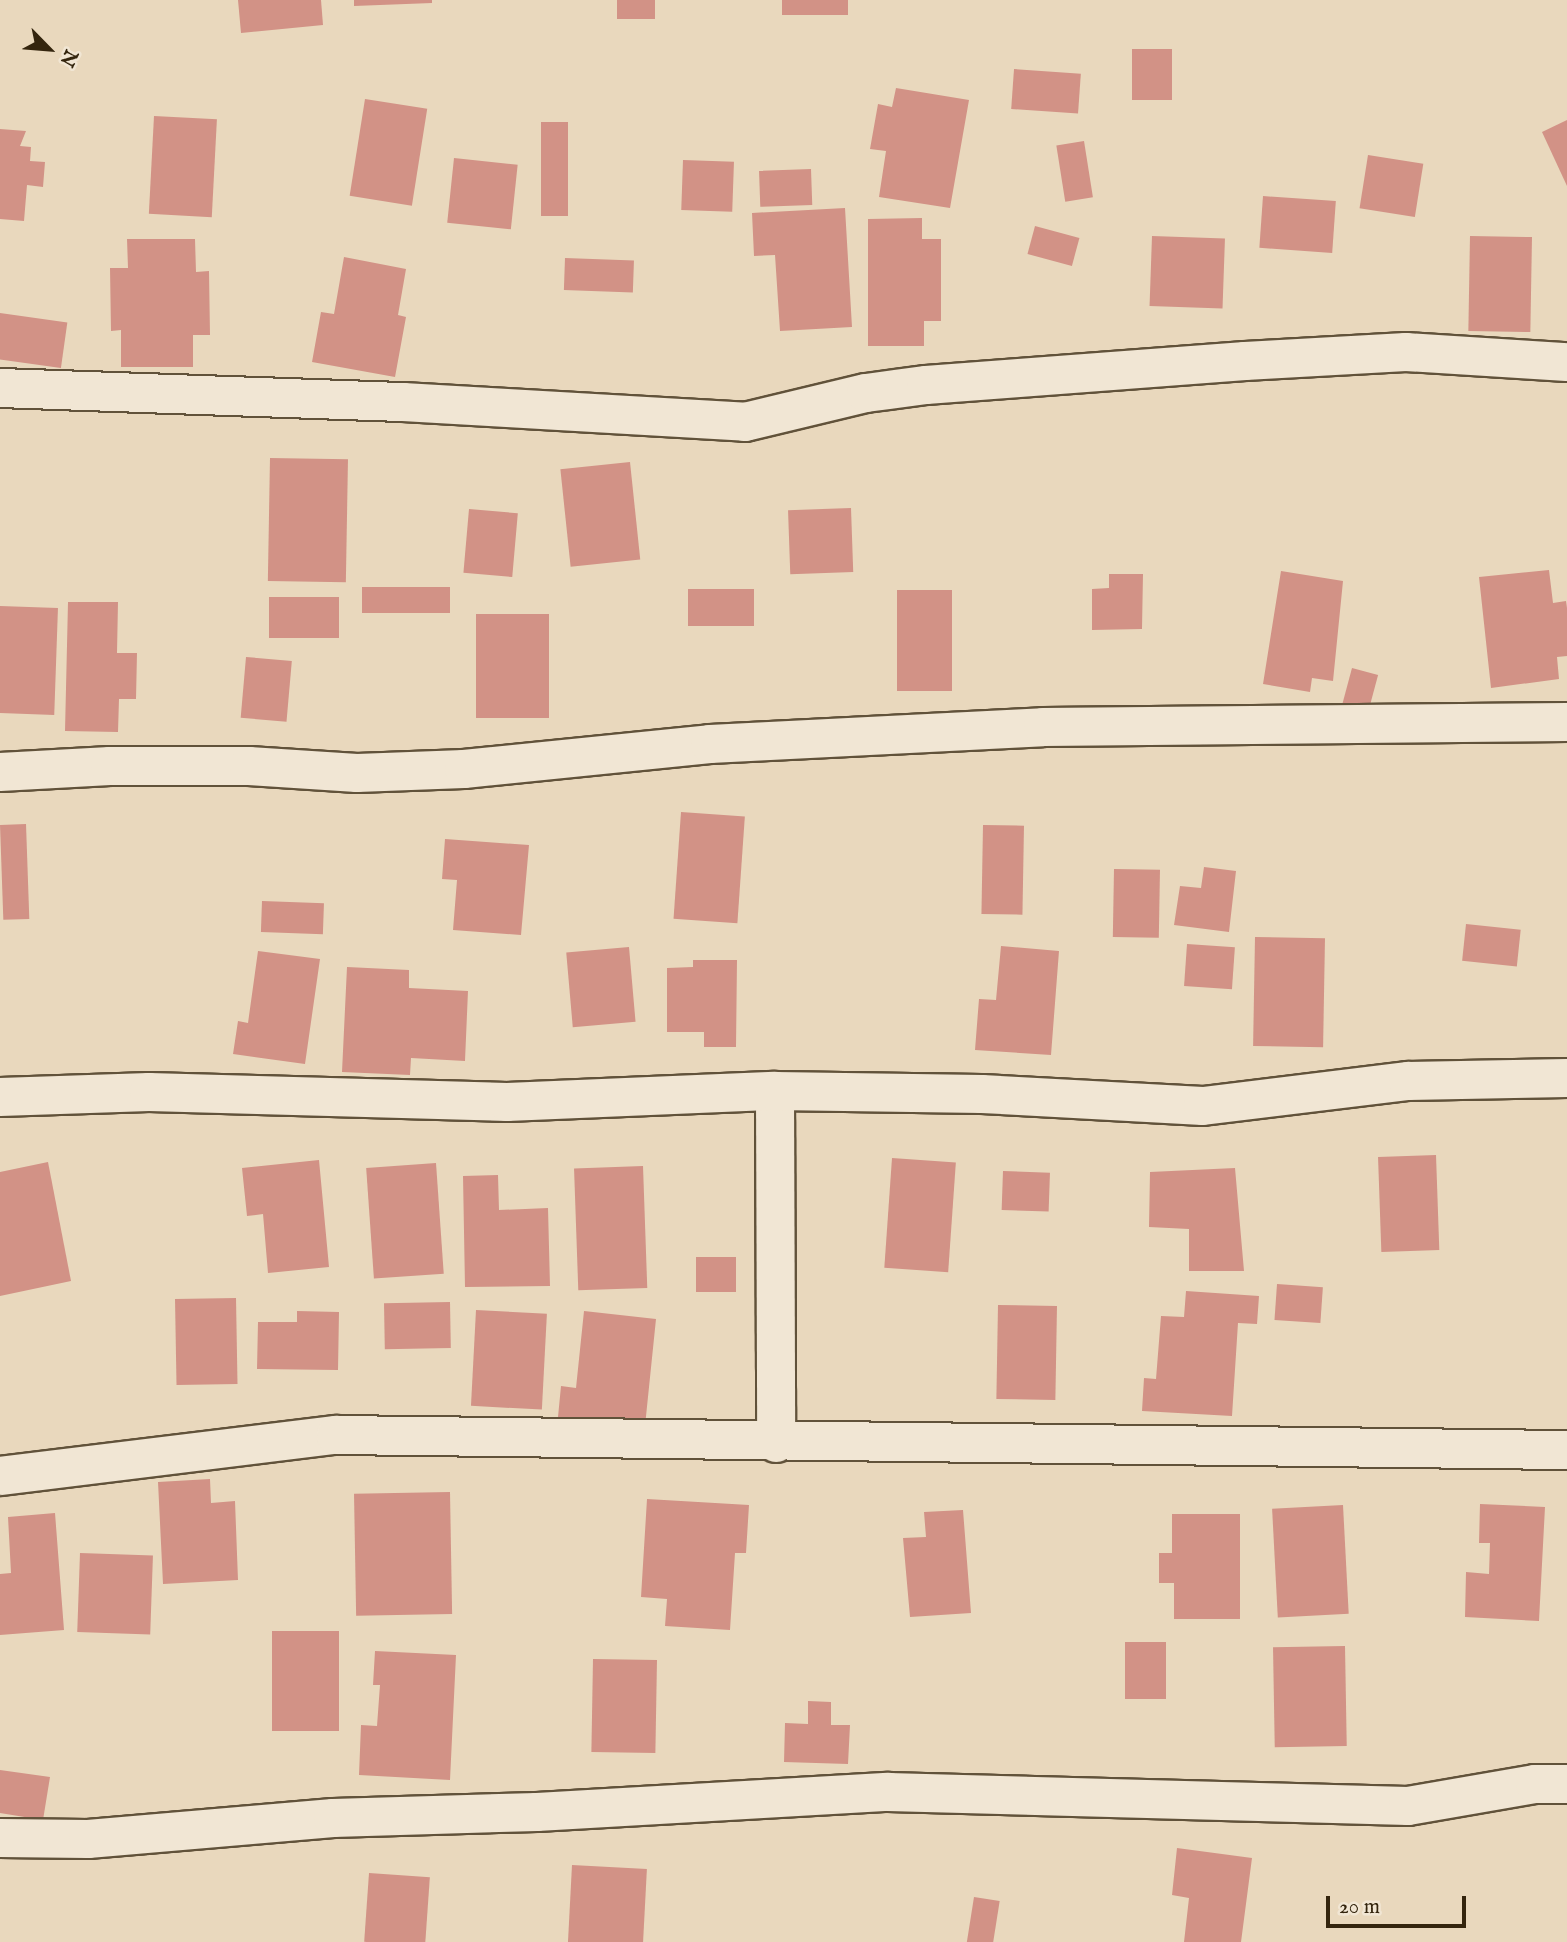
<!DOCTYPE html>
<style>
body{margin:0}
#map{position:relative;width:1567px;height:1942px;overflow:hidden;background:#e9d8bd;font-family:"IM FELL English",serif}
div>[style]{position:absolute}
.building>*{inset:0;background:#d29286;transform-origin:0 0}
.roads{filter:drop-shadow(2px 0 #61523a) drop-shadow(-2px 0 #61523a) drop-shadow(0 2px #61523a) drop-shadow(0 -2px #61523a)}
.minor>*{height:38px;margin:-19px;padding:0 19px;transform-origin:19px;border-radius:19px;background:#f1e6d4}
span{translate:-50% -50%;white-space:nowrap;text-align:center;line-height:1.15;-webkit-text-stroke:6px #f1e6d4;paint-order:stroke}
.north{position:absolute;left:14px;top:14px;width:70px;height:70px;-webkit-text-stroke:5px #f1e6d4;paint-order:stroke;rotate:115deg;font-size:19px;font-weight:700;line-height:28px;text-align:center;color:#34250e}
.north::after{content:'';display:block;margin:auto;width:24px;height:32px;background:#34250e;clip-path:polygon(50% 0,100% 100%,50% 72%,0 100%)}
.scale{position:absolute;left:1326px;top:1896px;width:140px;height:32px;box-sizing:border-box;border:4px solid #34250e;border-top:0;padding-left:9px;font-size:21px;line-height:24px;white-space:nowrap;color:#34250e;-webkit-text-stroke:5px #f1e6d4;paint-order:stroke}
</style>
<div id="map">
<div class="building">
<i style="clip-path:polygon(238px 0,321px 0,323px 25px,241px 33px)"></i>
<i style="clip-path:polygon(354px 0,432px 0,432px 3px,354px 6px)"></i>
<i style="left:617px;top:0;width:38px;height:19px"></i>
<i style="left:782px;top:0;width:66px;height:15px"></i>
<i style="left:1132px;top:49px;width:40px;height:51px"></i>
<i style="left:1014px;top:69px;width:67px;height:40px;rotate:4deg"></i>
<i style="clip-path:polygon(896px 88px,969px 100px,950px 208px,879px 197px,886px 151px,870px 149px,878px 104px,892px 107px)"></i>
<i style="left:365px;top:99px;width:63px;height:98px;rotate:9deg"></i>
<i style="left:154px;top:116px;width:63px;height:98px;rotate:3deg"></i>
<i style="clip-path:polygon(1567px 120px,1567px 186px,1542px 132px)"></i>
<i style="left:541px;top:122px;width:27px;height:94px"></i>
<i style="clip-path:polygon(0 129px,26px 131px,20px 146px,31px 147px,30px 161px,45px 162px,43px 187px,27px 185px,24px 221px,0 219px)"></i>
<i style="left:1084px;top:141px;width:57px;height:28px;rotate:81deg"></i>
<i style="left:1368px;top:155px;width:56px;height:54px;rotate:9deg"></i>
<i style="left:454px;top:158px;width:64px;height:65px;rotate:6deg"></i>
<i style="left:683px;top:160px;width:51px;height:50px;rotate:2deg"></i>
<i style="left:811px;top:169px;width:36px;height:52px;rotate:88deg"></i>
<i style="left:1263px;top:196px;width:73px;height:52px;rotate:4deg"></i>
<i style="clip-path:polygon(845px 208px,852px 327px,780px 331px,775px 255px,754px 256px,752px 213px)"></i>
<i style="clip-path:polygon(922px 218px,922px 239px,941px 239px,941px 321px,924px 321px,924px 346px,868px 346px,868px 219px)"></i>
<i style="left:1035px;top:226px;width:46px;height:29px;rotate:15deg"></i>
<i style="left:1152px;top:236px;width:73px;height:70px;rotate:2deg"></i>
<i style="left:1470px;top:236px;width:62px;height:95px;rotate:1deg"></i>
<i style="clip-path:polygon(127px 239px,195px 239px,196px 272px,209px 271px,210px 335px,193px 335px,193px 367px,121px 367px,121px 330px,111px 331px,110px 268px,128px 268px)"></i>
<i style="clip-path:polygon(344px 257px,406px 269px,398px 315px,406px 317px,395px 377px,312px 362px,321px 312px,334px 314px)"></i>
<i style="left:565px;top:258px;width:69px;height:32px;rotate:2deg"></i>
<i style="left:0;top:313px;width:68px;height:46px;rotate:8deg"></i>
<i style="left:270px;top:458px;width:78px;height:123px;rotate:1deg"></i>
<i style="left:630px;top:462px;width:98px;height:70px;rotate:84deg"></i>
<i style="left:851px;top:508px;width:64px;height:63px;rotate:88deg"></i>
<i style="left:469px;top:509px;width:49px;height:64px;rotate:5deg"></i>
<i style="clip-path:polygon(1549px 570px,1553px 603px,1566px 601px,1567px 608px,1567px 656px,1557px 657px,1559px 679px,1491px 688px,1479px 577px)"></i>
<i style="clip-path:polygon(1281px 571px,1343px 581px,1333px 681px,1312px 678px,1310px 692px,1263px 684px)"></i>
<i style="clip-path:polygon(1109px 574px,1143px 574px,1142px 629px,1092px 630px,1092px 589px,1109px 588px)"></i>
<i style="left:450px;top:587px;width:26px;height:88px;rotate:90deg"></i>
<i style="left:688px;top:589px;width:66px;height:37px"></i>
<i style="left:952px;top:590px;width:101px;height:55px;rotate:90deg"></i>
<i style="left:269px;top:597px;width:70px;height:41px"></i>
<i style="clip-path:polygon(68px 602px,118px 602px,117px 653px,137px 653px,136px 699px,119px 699px,118px 732px,65px 731px)"></i>
<i style="left:0;top:606px;width:58px;height:107px;rotate:2deg"></i>
<i style="left:549px;top:614px;width:104px;height:73px;rotate:90deg"></i>
<i style="left:246px;top:657px;width:46px;height:61px;rotate:5deg"></i>
<i style="left:1352px;top:668px;width:27px;height:37px;rotate:15deg"></i>
<i style="left:681px;top:812px;width:64px;height:107px;rotate:4deg"></i>
<i style="left:26px;top:824px;width:95px;height:26px;rotate:88deg"></i>
<i style="left:983px;top:825px;width:41px;height:89px;rotate:1deg"></i>
<i style="clip-path:polygon(445px 839px,529px 845px,521px 935px,453px 930px,457px 880px,442px 879px)"></i>
<i style="clip-path:polygon(1204px 867px,1236px 871px,1229px 932px,1174px 925px,1180px 886px,1201px 888px)"></i>
<i style="left:1114px;top:869px;width:46px;height:68px;rotate:1deg"></i>
<i style="left:262px;top:901px;width:62px;height:31px;rotate:2deg"></i>
<i style="left:1466px;top:924px;width:55px;height:37px;rotate:6deg"></i>
<i style="left:1255px;top:937px;width:70px;height:109px;rotate:1deg"></i>
<i style="left:1187px;top:944px;width:48px;height:42px;rotate:4deg"></i>
<i style="clip-path:polygon(1001px 946px,1059px 951px,1051px 1055px,975px 1050px,979px 999px,996px 1000px)"></i>
<i style="left:629px;top:947px;width:75px;height:63px;rotate:85deg"></i>
<i style="clip-path:polygon(258px 951px,320px 959px,305px 1064px,233px 1054px,238px 1021px,248px 1023px)"></i>
<i style="clip-path:polygon(693px 960px,737px 960px,736px 1047px,704px 1047px,704px 1032px,667px 1032px,667px 968px,693px 967px)"></i>
<i style="clip-path:polygon(347px 967px,409px 970px,409px 988px,468px 991px,465px 1061px,411px 1058px,410px 1075px,342px 1072px)"></i>
<i style="left:1436px;top:1155px;width:95px;height:58px;rotate:88deg"></i>
<i style="left:892px;top:1158px;width:64px;height:110px;rotate:4deg"></i>
<i style="clip-path:polygon(319px 1160px,329px 1267px,268px 1273px,263px 1214px,247px 1216px,242px 1168px)"></i>
<i style="clip-path:polygon(48px 1162px,71px 1281px,0 1296px,0 1172px)"></i>
<i style="left:436px;top:1163px;width:111px;height:70px;rotate:86deg"></i>
<i style="left:643px;top:1166px;width:122px;height:69px;rotate:88deg"></i>
<i style="clip-path:polygon(1235px 1168px,1244px 1271px,1189px 1271px,1189px 1229px,1149px 1227px,1150px 1172px)"></i>
<i style="left:1003px;top:1171px;width:47px;height:39px;rotate:2deg"></i>
<i style="clip-path:polygon(498px 1175px,499px 1210px,548px 1208px,550px 1286px,465px 1287px,463px 1176px)"></i>
<i style="left:736px;top:1257px;width:35px;height:40px;rotate:90deg"></i>
<i style="left:1277px;top:1284px;width:46px;height:36px;rotate:4deg"></i>
<i style="clip-path:polygon(1186px 1291px,1259px 1296px,1257px 1324px,1238px 1323px,1232px 1416px,1142px 1411px,1144px 1378px,1156px 1379px,1161px 1316px,1184px 1317px)"></i>
<i style="left:236px;top:1298px;width:86px;height:61px;rotate:89deg"></i>
<i style="left:450px;top:1302px;width:46px;height:66px;rotate:89deg"></i>
<i style="left:998px;top:1305px;width:59px;height:94px;rotate:1deg"></i>
<i style="left:476px;top:1310px;width:71px;height:96px;rotate:3deg"></i>
<i style="clip-path:polygon(297px 1311px,339px 1312px,338px 1370px,257px 1369px,258px 1322px,297px 1322px)"></i>
<i style="clip-path:polygon(584px 1311px,656px 1319px,645px 1426px,558px 1417px,561px 1386px,576px 1388px)"></i>
<i style="clip-path:polygon(210px 1479px,211px 1503px,235px 1501px,238px 1580px,163px 1584px,158px 1482px)"></i>
<i style="left:450px;top:1492px;width:122px;height:96px;rotate:89deg"></i>
<i style="clip-path:polygon(647px 1499px,749px 1505px,746px 1553px,735px 1553px,730px 1630px,665px 1626px,667px 1599px,641px 1597px)"></i>
<i style="clip-path:polygon(1480px 1504px,1545px 1507px,1539px 1621px,1465px 1617px,1466px 1572px,1489px 1574px,1490px 1543px,1479px 1543px)"></i>
<i style="left:1343px;top:1505px;width:109px;height:71px;rotate:87deg"></i>
<i style="clip-path:polygon(963px 1510px,971px 1613px,910px 1617px,903px 1538px,926px 1537px,924px 1512px)"></i>
<i style="clip-path:polygon(55px 1513px,64px 1630px,0 1635px,0 1574px,11px 1573px,8px 1517px)"></i>
<i style="clip-path:polygon(1172px 1514px,1240px 1514px,1240px 1619px,1174px 1619px,1174px 1583px,1159px 1583px,1159px 1553px,1172px 1553px)"></i>
<i style="left:80px;top:1553px;width:73px;height:79px;rotate:2deg"></i>
<i style="left:272px;top:1631px;width:67px;height:100px"></i>
<i style="left:1125px;top:1642px;width:41px;height:57px"></i>
<i style="left:1345px;top:1646px;width:100px;height:72px;rotate:89deg"></i>
<i style="clip-path:polygon(375px 1651px,456px 1655px,450px 1780px,359px 1775px,361px 1725px,377px 1726px,380px 1685px,373px 1685px)"></i>
<i style="left:593px;top:1659px;width:64px;height:93px;rotate:1deg"></i>
<i style="clip-path:polygon(808px 1701px,831px 1702px,831px 1725px,850px 1725px,848px 1764px,784px 1762px,785px 1723px,808px 1724px)"></i>
<i style="clip-path:polygon(0 1770px,50px 1777px,43px 1820px,0 1813px)"></i>
<i style="clip-path:polygon(1177px 1848px,1252px 1858px,1241px 1942px,1184px 1942px,1189px 1898px,1172px 1895px)"></i>
<i style="left:572px;top:1865px;width:75px;height:77px;rotate:3deg"></i>
<i style="left:369px;top:1873px;width:61px;height:69px;rotate:4deg"></i>
<i style="left:974px;top:1897px;width:26px;height:46px;rotate:9deg"></i>
</div>
<div class="roads">
<div class="minor">
<i style="left:0;top:388px;width:403px;rotate:2deg"></i>
<i style="left:403px;top:402px;width:343px;rotate:3.3deg"></i>
<i style="left:745px;top:422px;width:124px;rotate:-13.5deg"></i>
<i style="left:866px;top:393px;width:61px;rotate:-7.6deg"></i>
<i style="left:926px;top:385px;width:320px;rotate:-4.3deg"></i>
<i style="left:1245px;top:361px;width:161px;rotate:-3.2deg"></i>
<i style="left:1406px;top:352px;width:161px;rotate:3.6deg"></i>
<i style="left:0;top:772px;width:110px;rotate:-3.1deg"></i>
<i style="left:110px;top:766px;width:139px"></i>
<i style="left:249px;top:766px;width:108px;rotate:3.7deg"></i>
<i style="left:357px;top:773px;width:107px;rotate:-2.1deg"></i>
<i style="left:464px;top:769px;width:247px;rotate:-5.8deg"></i>
<i style="left:710px;top:744px;width:333px;rotate:-2.9deg"></i>
<i style="left:1043px;top:727px;width:524px;rotate:-0.55deg"></i>
<i style="left:775px;top:1091px;width:352px;rotate:89.8deg"></i>
<i style="left:0;top:1097px;width:149px;rotate:-1.9deg"></i>
<i style="left:149px;top:1092px;width:358px;rotate:1.6deg"></i>
<i style="left:507px;top:1102px;width:268px;rotate:-2.4deg"></i>
<i style="left:775px;top:1091px;width:207px;rotate:0.8deg"></i>
<i style="left:982px;top:1094px;width:221px;rotate:3.1deg"></i>
<i style="left:1203px;top:1106px;width:207px;rotate:-7deg"></i>
<i style="left:1408px;top:1081px;width:159px;rotate:-1.1deg"></i>
<i style="left:0;top:1476px;width:338px;rotate:-7deg"></i>
<i style="left:336px;top:1435px;width:1231px;rotate:0.7deg"></i>
<i style="left:0;top:1838px;width:88px;rotate:0.7deg"></i>
<i style="left:88px;top:1839px;width:246px;rotate:-4.9deg"></i>
<i style="left:333px;top:1818px;width:204px;rotate:-1.7deg"></i>
<i style="left:537px;top:1812px;width:352px;rotate:-3.3deg"></i>
<i style="left:888px;top:1792px;width:520px;rotate:1.54deg"></i>
<i style="left:1408px;top:1806px;width:129px;rotate:-9.8deg"></i>
<i style="left:1535px;top:1784px;width:32px"></i>
</div>
</div>
<div class="north">N</div>
<div class="scale">20 m</div>
</div>
